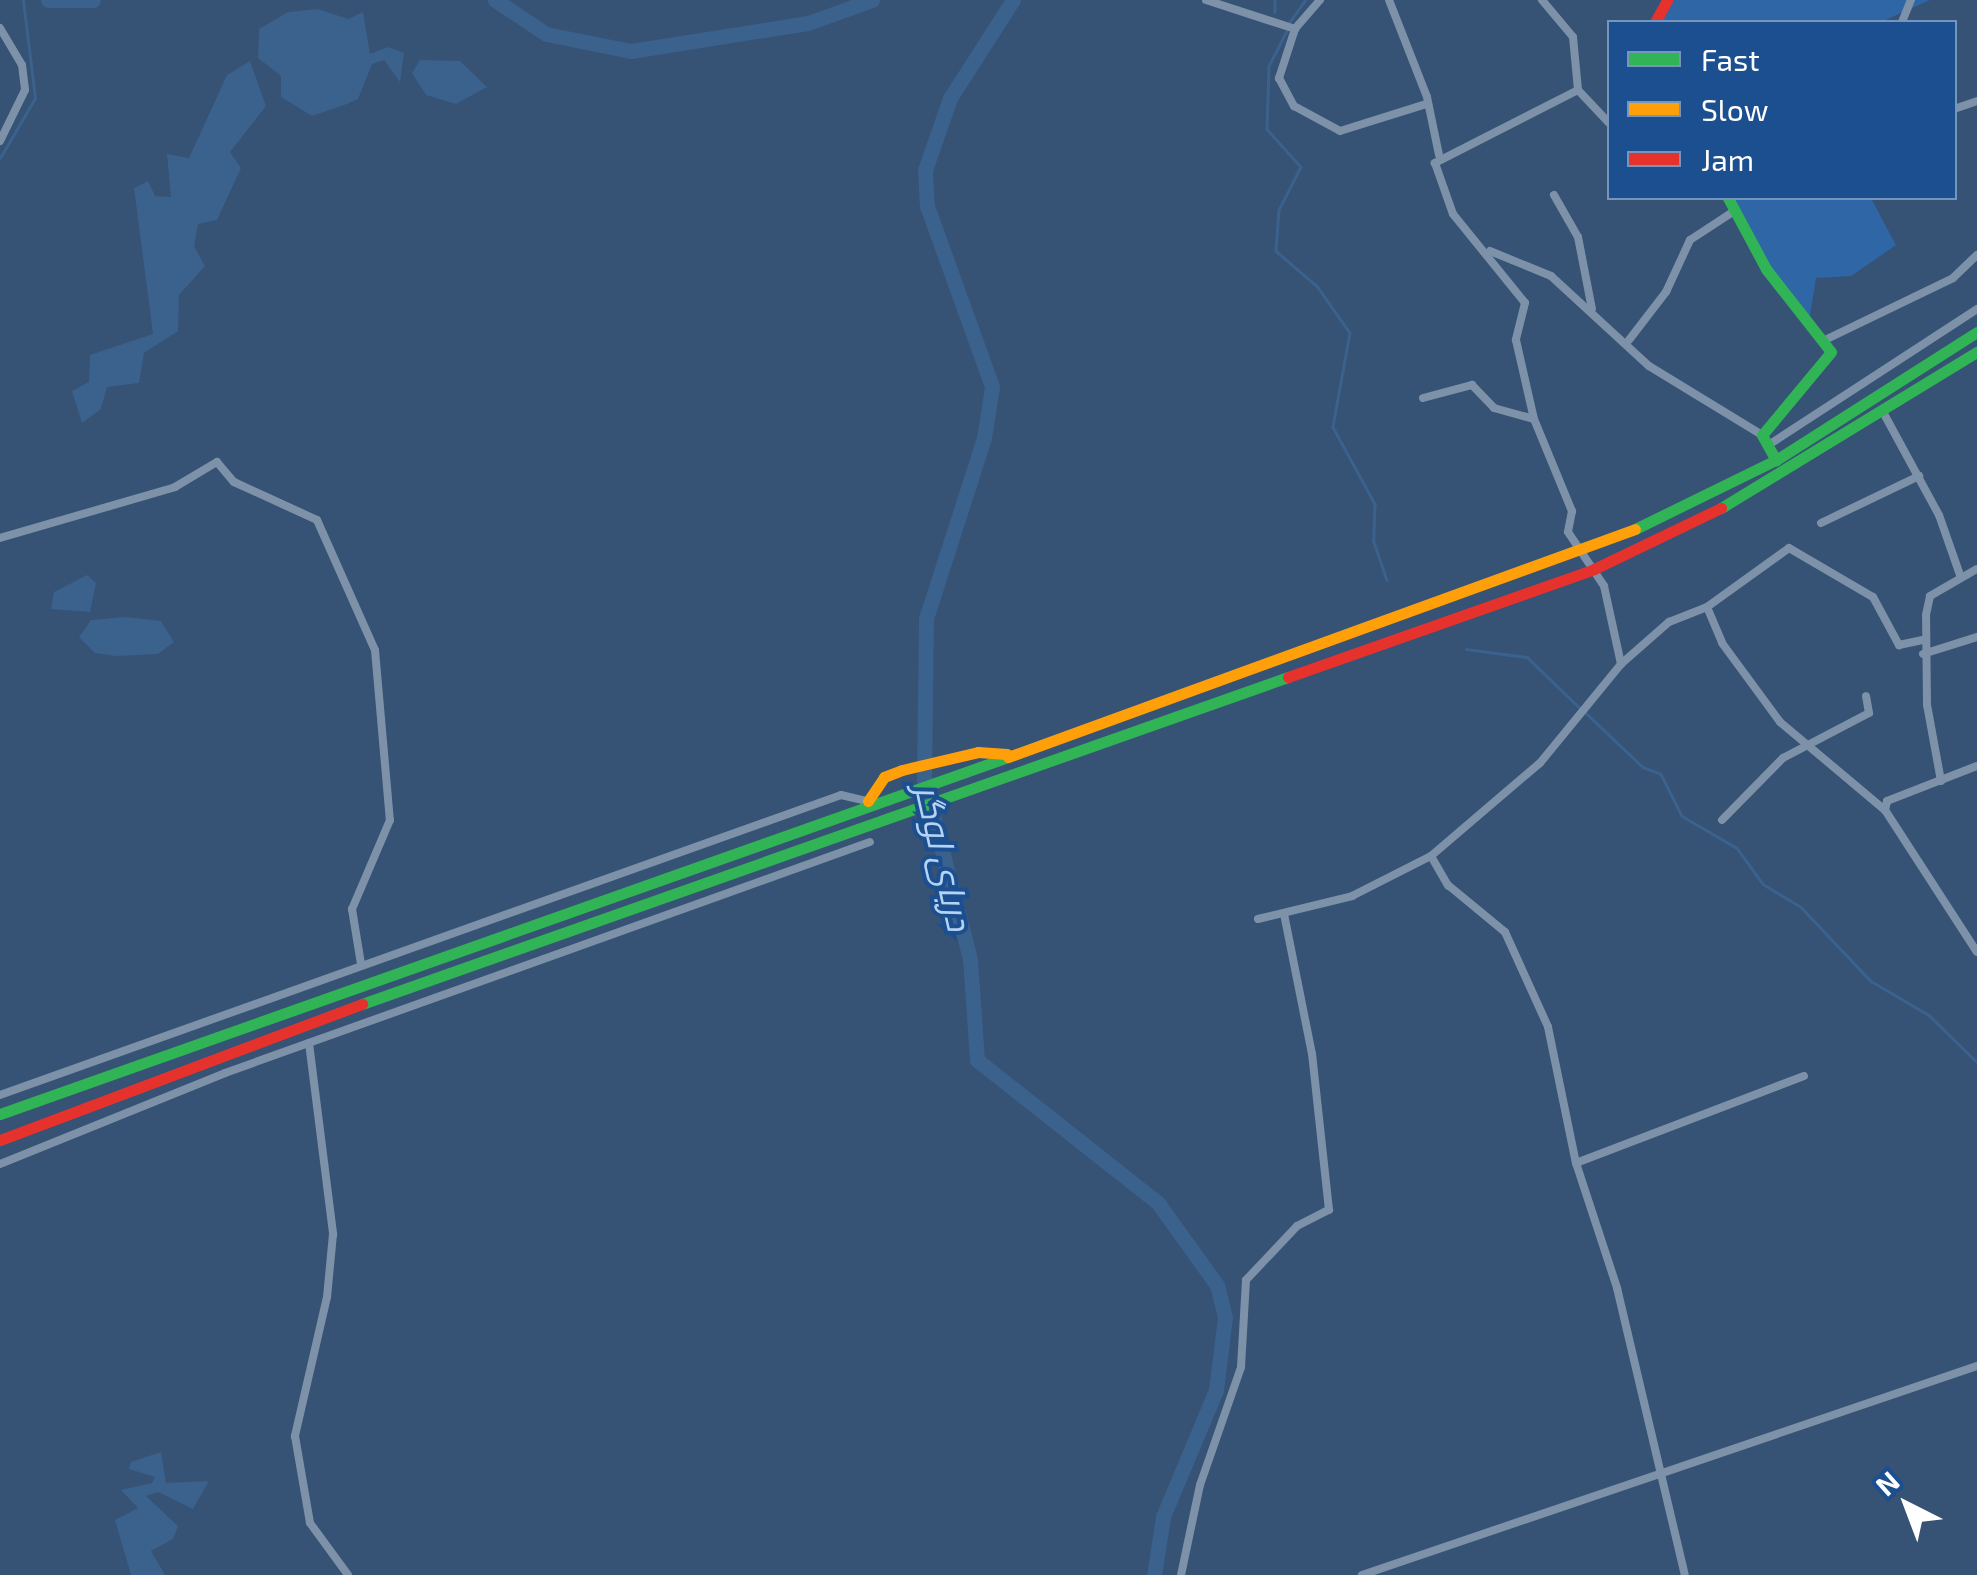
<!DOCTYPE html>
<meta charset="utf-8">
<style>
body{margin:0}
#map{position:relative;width:1977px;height:1575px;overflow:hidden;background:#365274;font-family:"Exo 2",Cairo,sans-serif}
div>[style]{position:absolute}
.green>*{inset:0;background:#2f66a5}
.water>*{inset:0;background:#3b618d}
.stream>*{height:2.5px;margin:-1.25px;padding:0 1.25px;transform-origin:1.25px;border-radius:1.25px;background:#3b618d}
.river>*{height:15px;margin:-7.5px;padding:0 7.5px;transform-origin:7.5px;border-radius:7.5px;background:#3b618d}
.street>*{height:8px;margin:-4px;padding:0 4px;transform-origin:4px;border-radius:4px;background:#7d92a8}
.fast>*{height:11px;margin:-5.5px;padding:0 5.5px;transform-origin:5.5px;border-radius:5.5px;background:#30b455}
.slow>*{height:11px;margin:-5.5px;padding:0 5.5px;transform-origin:5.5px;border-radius:5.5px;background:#ff9f0a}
.jam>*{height:11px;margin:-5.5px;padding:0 5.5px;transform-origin:5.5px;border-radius:5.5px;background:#e5322d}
span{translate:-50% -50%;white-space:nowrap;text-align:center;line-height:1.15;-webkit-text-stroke:8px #1b4f8f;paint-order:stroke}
.water-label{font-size:35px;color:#b5d3f5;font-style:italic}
.legend{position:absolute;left:1607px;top:20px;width:350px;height:180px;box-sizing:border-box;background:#1b4f8f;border:2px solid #7695bc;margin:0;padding:12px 18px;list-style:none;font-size:30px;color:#fff}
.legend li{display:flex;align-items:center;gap:20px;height:50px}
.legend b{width:50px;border:2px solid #7695bc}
.north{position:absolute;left:1857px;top:1455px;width:100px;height:100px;-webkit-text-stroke:8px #1b4f8f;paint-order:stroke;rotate:318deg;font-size:28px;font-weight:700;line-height:40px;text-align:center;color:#fff}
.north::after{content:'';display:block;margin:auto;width:35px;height:45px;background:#fff;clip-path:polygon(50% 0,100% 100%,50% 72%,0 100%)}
</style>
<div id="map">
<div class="green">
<i style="clip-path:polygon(1667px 0,1930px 0,1881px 22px,1655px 22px)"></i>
<i style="clip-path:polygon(1728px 198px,1871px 198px,1896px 245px,1851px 276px,1816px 278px,1809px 321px,1766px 269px)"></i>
</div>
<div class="water">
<i style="clip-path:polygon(318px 9px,348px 19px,363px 12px,370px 54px,388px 47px,404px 53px,400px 82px,384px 60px,372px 64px,358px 99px,347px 104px,312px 116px,281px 97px,281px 76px,258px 58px,259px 29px,288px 12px)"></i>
<i style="clip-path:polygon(420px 60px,460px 61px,487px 87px,456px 104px,426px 95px,412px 73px)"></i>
<i style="clip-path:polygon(250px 61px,266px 106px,230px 152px,241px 168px,217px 220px,198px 224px,194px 246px,205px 266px,179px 295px,178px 331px,144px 353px,139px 383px,107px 387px,101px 409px,82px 423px,72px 391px,89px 382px,90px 355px,153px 334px,134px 188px,148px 181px,155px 196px,171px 197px,167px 154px,189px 158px,227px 75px)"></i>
<i style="clip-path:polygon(87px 575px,96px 583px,90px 612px,51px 609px,54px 592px)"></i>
<i style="clip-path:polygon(125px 617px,161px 621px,174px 642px,158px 654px,116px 656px,95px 653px,79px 637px,91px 620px)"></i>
<i style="clip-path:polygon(161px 1452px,166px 1483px,209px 1481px,193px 1509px,158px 1492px,146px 1496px,178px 1526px,173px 1539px,151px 1551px,165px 1575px,131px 1575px,115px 1520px,138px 1508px,121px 1490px,152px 1483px,155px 1477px,129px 1469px,131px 1462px)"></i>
</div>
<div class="stream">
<i style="left:1275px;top:0;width:12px;rotate:90deg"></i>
<i style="left:1289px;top:23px;width:28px;rotate:-55deg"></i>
<i style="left:1287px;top:31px;width:39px;rotate:117deg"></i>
<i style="left:1269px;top:66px;width:63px;rotate:91.8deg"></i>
<i style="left:1267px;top:129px;width:51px;rotate:48.2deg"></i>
<i style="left:1301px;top:167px;width:48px;rotate:117.1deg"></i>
<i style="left:1279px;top:210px;width:41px;rotate:94.2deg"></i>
<i style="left:1276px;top:251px;width:54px;rotate:40.5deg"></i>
<i style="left:1317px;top:286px;width:57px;rotate:54.9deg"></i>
<i style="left:1350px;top:333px;width:96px;rotate:100.3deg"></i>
<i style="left:1333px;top:427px;width:88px;rotate:61.4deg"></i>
<i style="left:1375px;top:504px;width:38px;rotate:92deg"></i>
<i style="left:1374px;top:542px;width:40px;rotate:71.1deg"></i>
<i style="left:0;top:158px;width:69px;rotate:-59.7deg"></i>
<i style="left:35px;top:98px;width:99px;rotate:-97deg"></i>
<i style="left:1466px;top:649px;width:62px;rotate:7.5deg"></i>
<i style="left:1527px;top:657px;width:74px;rotate:43.9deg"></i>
<i style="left:1586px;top:713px;width:79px;rotate:43.5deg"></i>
<i style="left:1643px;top:767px;width:19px;rotate:21deg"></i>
<i style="left:1661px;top:774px;width:47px;rotate:63.4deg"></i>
<i style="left:1682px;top:816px;width:64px;rotate:30.2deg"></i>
<i style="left:1737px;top:848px;width:44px;rotate:54.2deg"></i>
<i style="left:1763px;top:884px;width:44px;rotate:31.2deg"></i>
<i style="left:1801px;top:907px;width:102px;rotate:46.6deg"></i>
<i style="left:1871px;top:981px;width:67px;rotate:30.4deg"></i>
<i style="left:1929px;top:1015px;width:67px;rotate:44.4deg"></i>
</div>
<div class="river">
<i style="left:48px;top:0;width:45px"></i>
<i style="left:495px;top:0;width:61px;rotate:33.7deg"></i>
<i style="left:546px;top:34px;width:87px;rotate:11.3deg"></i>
<i style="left:631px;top:51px;width:179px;rotate:-9deg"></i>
<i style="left:808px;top:23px;width:68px;rotate:-19.8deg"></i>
<i style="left:1013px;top:0;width:117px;rotate:122.7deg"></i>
<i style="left:950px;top:98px;width:76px;rotate:109.1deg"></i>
<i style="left:925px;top:170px;width:36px;rotate:87deg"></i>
<i style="left:927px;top:206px;width:192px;rotate:70.2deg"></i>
<i style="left:992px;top:387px;width:52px;rotate:98.9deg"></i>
<i style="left:984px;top:438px;width:190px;rotate:107.8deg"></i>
<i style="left:926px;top:619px;width:162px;rotate:90.7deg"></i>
<i style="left:924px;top:781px;width:184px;rotate:75.5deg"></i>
<i style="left:970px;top:959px;width:101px;rotate:86deg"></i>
<i style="left:977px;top:1060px;width:231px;rotate:38.3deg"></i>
<i style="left:1158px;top:1203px;width:101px;rotate:54.3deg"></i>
<i style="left:1217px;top:1285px;width:33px;rotate:76deg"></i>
<i style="left:1225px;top:1317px;width:74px;rotate:97deg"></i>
<i style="left:1216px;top:1390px;width:138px;rotate:112.7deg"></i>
<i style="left:1163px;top:1517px;width:59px;rotate:98.8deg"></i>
</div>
<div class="street">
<i style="left:1206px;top:0;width:94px;rotate:18deg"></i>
<i style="left:1320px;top:0;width:38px;rotate:131deg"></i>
<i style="left:1295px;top:29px;width:52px;rotate:108.1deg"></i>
<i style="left:1279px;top:78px;width:32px;rotate:62deg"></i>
<i style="left:1294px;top:106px;width:52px;rotate:28.5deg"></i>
<i style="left:1340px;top:131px;width:90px;rotate:-17.4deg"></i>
<i style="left:1389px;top:0;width:104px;rotate:68.6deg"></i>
<i style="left:1427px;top:97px;width:59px;rotate:78.3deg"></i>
<i style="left:1542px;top:0;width:48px;rotate:50deg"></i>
<i style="left:1573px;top:37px;width:53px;rotate:84.6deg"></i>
<i style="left:1578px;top:90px;width:47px;rotate:46.7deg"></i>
<i style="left:1902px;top:22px;width:24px;rotate:-68deg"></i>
<i style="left:0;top:28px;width:43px;rotate:59.3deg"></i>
<i style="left:22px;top:65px;width:25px;rotate:83deg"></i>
<i style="left:25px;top:90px;width:57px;rotate:116.1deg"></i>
<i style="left:1578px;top:90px;width:161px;rotate:153deg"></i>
<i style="left:1435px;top:163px;width:54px;rotate:70.6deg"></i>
<i style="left:1453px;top:214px;width:114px;rotate:51deg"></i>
<i style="left:1525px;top:303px;width:38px;rotate:104deg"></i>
<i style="left:1516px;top:340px;width:81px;rotate:77.2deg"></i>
<i style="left:1534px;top:419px;width:100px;rotate:67.6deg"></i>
<i style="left:1572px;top:511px;width:21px;rotate:101deg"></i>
<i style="left:1568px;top:532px;width:65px;rotate:56.3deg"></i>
<i style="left:1604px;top:586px;width:80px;rotate:77.7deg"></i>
<i style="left:1954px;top:109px;width:24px;rotate:-19deg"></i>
<i style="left:1554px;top:195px;width:48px;rotate:60.3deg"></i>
<i style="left:1578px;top:237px;width:73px;rotate:79deg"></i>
<i style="left:1490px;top:251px;width:66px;rotate:22.3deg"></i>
<i style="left:1551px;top:276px;width:133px;rotate:42.6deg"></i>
<i style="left:1649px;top:366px;width:132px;rotate:31.4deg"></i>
<i style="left:1827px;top:339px;width:140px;rotate:-25.8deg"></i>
<i style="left:1953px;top:278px;width:33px;rotate:-44deg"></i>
<i style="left:1629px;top:340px;width:61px;rotate:-52.4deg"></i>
<i style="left:1666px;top:292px;width:57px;rotate:-65.2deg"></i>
<i style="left:1690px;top:240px;width:55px;rotate:-33.1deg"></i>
<i style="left:1423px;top:398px;width:51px;rotate:-14.9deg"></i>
<i style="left:1472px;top:385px;width:32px;rotate:46deg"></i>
<i style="left:1494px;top:408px;width:41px;rotate:15.4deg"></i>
<i style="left:1883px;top:412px;width:117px;rotate:61.5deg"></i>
<i style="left:1939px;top:515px;width:64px;rotate:70.7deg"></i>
<i style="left:1767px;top:446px;width:251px;rotate:-33.1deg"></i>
<i style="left:1821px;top:523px;width:109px;rotate:-25.6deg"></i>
<i style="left:0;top:538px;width:182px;rotate:-16.2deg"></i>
<i style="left:175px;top:487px;width:49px;rotate:-30.8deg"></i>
<i style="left:217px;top:462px;width:26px;rotate:50deg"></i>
<i style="left:234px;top:482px;width:91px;rotate:24.6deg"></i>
<i style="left:317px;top:520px;width:142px;rotate:66deg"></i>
<i style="left:375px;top:650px;width:171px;rotate:85deg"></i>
<i style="left:390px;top:820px;width:97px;rotate:113.1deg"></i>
<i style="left:352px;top:909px;width:56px;rotate:80.7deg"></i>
<i style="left:1707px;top:607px;width:39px;rotate:67deg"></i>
<i style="left:1722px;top:643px;width:98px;rotate:53.7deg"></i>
<i style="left:1780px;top:722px;width:137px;rotate:40deg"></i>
<i style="left:1885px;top:810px;width:169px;rotate:57.1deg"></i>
<i style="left:1923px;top:654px;width:57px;rotate:-17.5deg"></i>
<i style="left:1941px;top:781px;width:77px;rotate:-100.4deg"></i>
<i style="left:1927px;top:705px;width:90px;rotate:-90.6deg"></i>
<i style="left:1926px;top:615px;width:19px;rotate:-78deg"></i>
<i style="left:1930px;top:596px;width:54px;rotate:-29.9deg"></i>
<i style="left:1885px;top:810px;width:9px;rotate:-77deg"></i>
<i style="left:1887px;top:801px;width:97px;rotate:-21.3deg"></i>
<i style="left:1722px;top:820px;width:87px;rotate:-45.5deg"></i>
<i style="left:1783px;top:758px;width:97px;rotate:-27.6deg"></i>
<i style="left:1869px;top:713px;width:17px;rotate:-100deg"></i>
<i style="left:1431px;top:856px;width:34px;rotate:60deg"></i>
<i style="left:1448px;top:885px;width:74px;rotate:39.5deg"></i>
<i style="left:1505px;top:932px;width:104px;rotate:65.6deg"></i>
<i style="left:1548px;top:1027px;width:139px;rotate:78.4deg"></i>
<i style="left:1576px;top:1163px;width:132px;rotate:71.8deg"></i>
<i style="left:1617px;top:1288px;width:295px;rotate:76.7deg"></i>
<i style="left:1258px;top:919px;width:97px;rotate:-13.7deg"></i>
<i style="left:1352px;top:896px;width:89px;rotate:-26.9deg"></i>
<i style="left:1431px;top:856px;width:143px;rotate:-40.5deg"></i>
<i style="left:1540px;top:763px;width:128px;rotate:-50.7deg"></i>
<i style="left:1621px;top:664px;width:64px;rotate:-41.2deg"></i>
<i style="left:1669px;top:622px;width:41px;rotate:-21.5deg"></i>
<i style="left:1707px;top:607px;width:101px;rotate:-35.7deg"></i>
<i style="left:1789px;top:548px;width:97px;rotate:30.3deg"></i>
<i style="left:1873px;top:597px;width:55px;rotate:61.6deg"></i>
<i style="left:1899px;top:645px;width:24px;rotate:-12deg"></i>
<i style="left:309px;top:1043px;width:193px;rotate:82.8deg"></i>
<i style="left:333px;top:1234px;width:63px;rotate:95.4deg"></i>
<i style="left:327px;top:1297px;width:143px;rotate:103deg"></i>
<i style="left:295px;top:1436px;width:88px;rotate:80.2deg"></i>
<i style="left:310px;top:1523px;width:64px;rotate:53.8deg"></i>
<i style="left:0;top:1095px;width:893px;rotate:-19.63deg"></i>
<i style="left:841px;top:795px;width:28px;rotate:13deg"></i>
<i style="left:1576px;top:1163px;width:244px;rotate:-20.9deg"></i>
<i style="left:0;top:1164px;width:243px;rotate:-22deg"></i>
<i style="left:225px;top:1073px;width:685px;rotate:-19.7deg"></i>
<i style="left:1181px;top:1575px;width:92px;rotate:-78.1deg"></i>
<i style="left:1200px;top:1485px;width:125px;rotate:-70.8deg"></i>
<i style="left:1241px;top:1367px;width:87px;rotate:-86.7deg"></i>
<i style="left:1246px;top:1280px;width:74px;rotate:-46.6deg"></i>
<i style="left:1297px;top:1226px;width:36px;rotate:-27deg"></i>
<i style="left:1329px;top:1210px;width:157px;rotate:-96.2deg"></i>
<i style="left:1312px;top:1054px;width:143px;rotate:-101.3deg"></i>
<i style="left:1362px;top:1575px;width:650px;rotate:-18.77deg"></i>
</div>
<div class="fast">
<i style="left:1728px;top:198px;width:81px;rotate:61.8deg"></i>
<i style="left:1766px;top:269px;width:105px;rotate:51.9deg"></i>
<i style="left:1831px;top:352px;width:108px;rotate:129.7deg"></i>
<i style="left:1762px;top:435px;width:29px;rotate:61deg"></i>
<i style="left:1721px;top:508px;width:300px;rotate:-31.4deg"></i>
<i style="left:1635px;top:529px;width:157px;rotate:-26.1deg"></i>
<i style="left:1776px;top:460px;width:238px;rotate:-32.5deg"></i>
<i style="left:362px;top:1004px;width:982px;rotate:-19.45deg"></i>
<i style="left:0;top:1114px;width:1069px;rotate:-19.5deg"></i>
</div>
<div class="slow">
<i style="left:1008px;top:757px;width:667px;rotate:-19.98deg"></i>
<i style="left:868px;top:801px;width:29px;rotate:-56deg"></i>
<i style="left:884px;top:777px;width:19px;rotate:-21deg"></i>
<i style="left:902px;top:770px;width:78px;rotate:-13.3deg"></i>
<i style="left:978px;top:752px;width:29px;rotate:4deg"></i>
</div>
<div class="jam">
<i style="left:1655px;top:22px;width:25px;rotate:-61deg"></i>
<i style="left:1288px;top:677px;width:324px;rotate:-19.4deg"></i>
<i style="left:1594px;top:569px;width:141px;rotate:-25.7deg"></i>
<i style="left:0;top:1140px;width:387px;rotate:-20.6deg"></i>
</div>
<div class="water-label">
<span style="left:945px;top:857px;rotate:77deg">دریای لوگر</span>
</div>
<ul class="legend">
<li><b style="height:12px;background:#30b455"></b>Fast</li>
<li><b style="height:12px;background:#ff9f0a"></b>Slow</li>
<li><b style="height:12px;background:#e5322d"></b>Jam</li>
</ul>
<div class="north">N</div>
</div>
